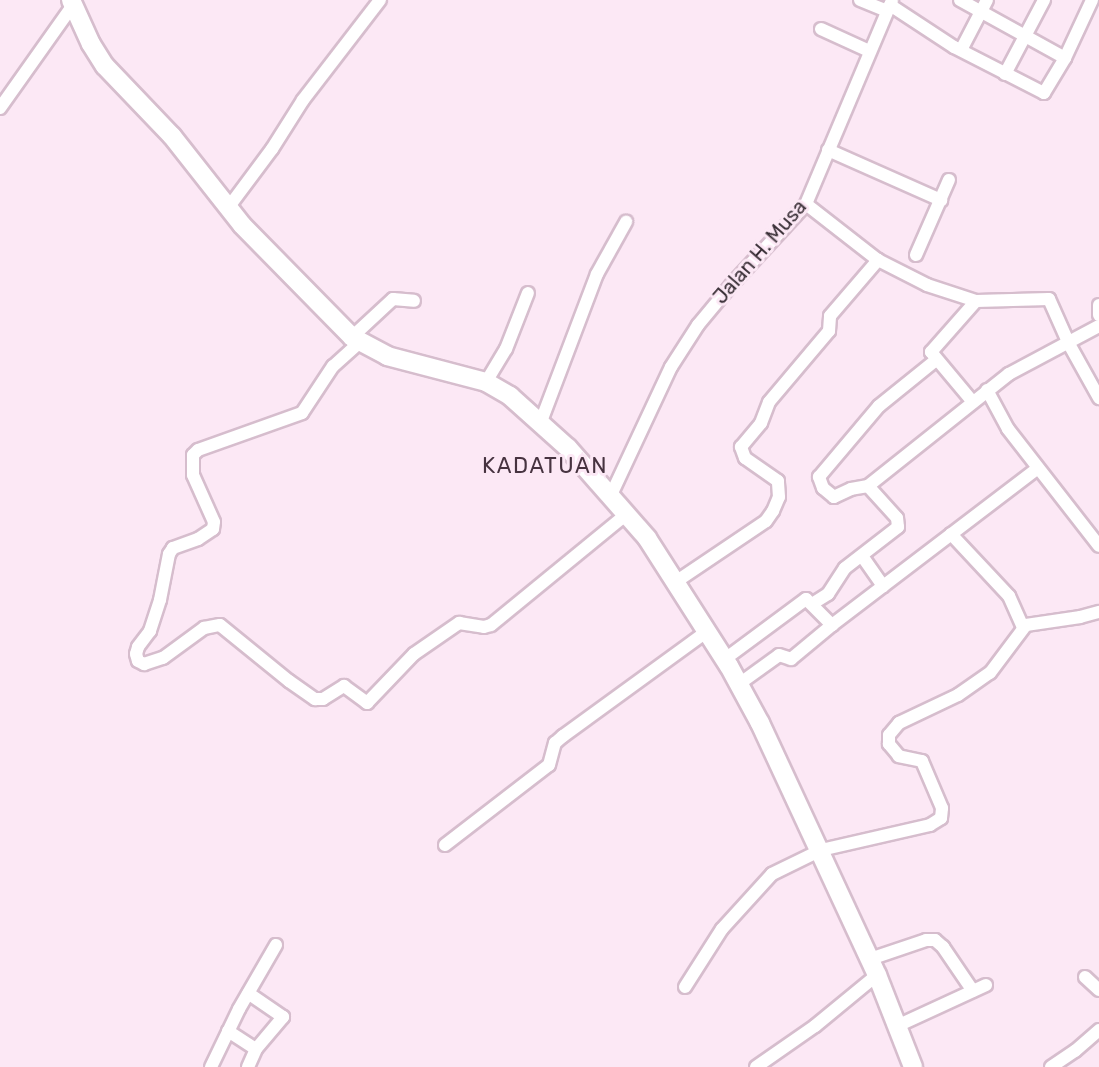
<!DOCTYPE html>
<style>
body{margin:0}
#map{position:relative;width:1099px;height:1067px;overflow:hidden;background:#fce8f5;font-family:Rubik,sans-serif}
div>[style]{position:absolute}
.roads{filter:drop-shadow(2px 0 #d6bdcd) drop-shadow(-2px 0 #d6bdcd) drop-shadow(0 2px #d6bdcd) drop-shadow(0 -2px #d6bdcd)}
.street>*{height:12px;margin:-6px;padding:0 6px;transform-origin:6px;border-radius:6px;background:#fff}
.secondary>*{height:18px;margin:-9px;padding:0 9px;transform-origin:9px;border-radius:9px;background:#fff}
span{translate:-50% -50%;white-space:nowrap;text-align:center;line-height:1.15;-webkit-text-stroke:6px #fce8f5;paint-order:stroke}
.street-label{font-size:20px;color:#382e35}
.quarter-label{font-size:22px;color:#473340;letter-spacing:1.5px}
</style>
<div id="map">
<div class="roads">
<div class="street">
<i style="left:860px;top:0;width:29px;rotate:22deg"></i>
<i style="left:960px;top:0;width:120px;rotate:28.9deg"></i>
<i style="left:890px;top:5px;width:77px;rotate:33.3deg"></i>
<i style="left:954px;top:47px;width:101px;rotate:27.1deg"></i>
<i style="left:1044px;top:93px;width:41px;rotate:-59deg"></i>
<i style="left:1065px;top:58px;width:64px;rotate:-65deg"></i>
<i style="left:821px;top:29px;width:53px;rotate:24.6deg"></i>
<i style="left:961px;top:50px;width:56px;rotate:-62.5deg"></i>
<i style="left:1005px;top:74px;width:84px;rotate:-62.2deg"></i>
<i style="left:0;top:108px;width:126px;rotate:-54.7deg"></i>
<i style="left:828px;top:150px;width:124px;rotate:23.9deg"></i>
<i style="left:806px;top:204px;width:91px;rotate:37.9deg"></i>
<i style="left:878px;top:260px;width:55px;rotate:27deg"></i>
<i style="left:927px;top:285px;width:52px;rotate:18.1deg"></i>
<i style="left:976px;top:301px;width:73px;rotate:-1.6deg"></i>
<i style="left:1049px;top:299px;width:49px;rotate:66deg"></i>
<i style="left:1069px;top:344px;width:62px;rotate:60.9deg"></i>
<i style="left:228px;top:208px;width:74px;rotate:-53.3deg"></i>
<i style="left:272px;top:149px;width:58px;rotate:-57.7deg"></i>
<i style="left:303px;top:100px;width:126px;rotate:-52.4deg"></i>
<i style="left:916px;top:255px;width:82px;rotate:-66.3deg"></i>
<i style="left:1099px;top:305px;width:10px;rotate:90deg"></i>
<i style="left:352px;top:337px;width:56px;rotate:-42.8deg"></i>
<i style="left:393px;top:299px;width:21px;rotate:5deg"></i>
<i style="left:360px;top:342px;width:36px;rotate:138deg"></i>
<i style="left:333px;top:366px;width:56px;rotate:123.4deg"></i>
<i style="left:302px;top:413px;width:110px;rotate:160.4deg"></i>
<i style="left:198px;top:450px;width:7px;rotate:135deg"></i>
<i style="left:193px;top:455px;width:20px;rotate:90deg"></i>
<i style="left:193px;top:475px;width:51px;rotate:65.9deg"></i>
<i style="left:214px;top:522px;width:7px;rotate:98deg"></i>
<i style="left:213px;top:529px;width:18px;rotate:146deg"></i>
<i style="left:198px;top:539px;width:27px;rotate:160deg"></i>
<i style="left:173px;top:548px;width:7px;rotate:124deg"></i>
<i style="left:169px;top:554px;width:47px;rotate:101.1deg"></i>
<i style="left:160px;top:600px;width:33px;rotate:108deg"></i>
<i style="left:150px;top:631px;width:20px;rotate:127deg"></i>
<i style="left:138px;top:647px;width:7px;rotate:106deg"></i>
<i style="left:136px;top:654px;width:7px;rotate:74deg"></i>
<i style="left:138px;top:661px;width:7px;rotate:27deg"></i>
<i style="left:144px;top:664px;width:20px;rotate:-18deg"></i>
<i style="left:163px;top:658px;width:51px;rotate:-36.2deg"></i>
<i style="left:204px;top:628px;width:16px;rotate:-11deg"></i>
<i style="left:220px;top:625px;width:89px;rotate:39.1deg"></i>
<i style="left:289px;top:681px;width:32px;rotate:35deg"></i>
<i style="left:315px;top:699px;width:8px"></i>
<i style="left:323px;top:699px;width:25px;rotate:-32deg"></i>
<i style="left:344px;top:686px;width:29px;rotate:36deg"></i>
<i style="left:367px;top:703px;width:68px;rotate:-46.2deg"></i>
<i style="left:414px;top:654px;width:55px;rotate:-34.6deg"></i>
<i style="left:459px;top:623px;width:25px;rotate:9deg"></i>
<i style="left:484px;top:627px;width:7px;rotate:-16deg"></i>
<i style="left:491px;top:625px;width:177px;rotate:-39.3deg"></i>
<i style="left:486px;top:382px;width:39px;rotate:-59deg"></i>
<i style="left:506px;top:349px;width:60px;rotate:-68.6deg"></i>
<i style="left:987px;top:390px;width:44px;rotate:61.7deg"></i>
<i style="left:1008px;top:429px;width:148px;rotate:52.1deg"></i>
<i style="left:972px;top:401px;width:64px;rotate:-129.9deg"></i>
<i style="left:931px;top:352px;width:68px;rotate:-48.6deg"></i>
<i style="left:540px;top:424px;width:160px;rotate:-69.2deg"></i>
<i style="left:597px;top:274px;width:60px;rotate:-60.9deg"></i>
<i style="left:868px;top:486px;width:17px;rotate:170deg"></i>
<i style="left:851px;top:489px;width:19px;rotate:155deg"></i>
<i style="left:834px;top:497px;width:14px;rotate:-141deg"></i>
<i style="left:823px;top:488px;width:12px;rotate:-110deg"></i>
<i style="left:819px;top:477px;width:93px;rotate:-49.8deg"></i>
<i style="left:879px;top:406px;width:73px;rotate:-38.9deg"></i>
<i style="left:611px;top:495px;width:141px;rotate:-64.9deg"></i>
<i style="left:671px;top:367px;width:50px;rotate:-57.3deg"></i>
<i style="left:698px;top:325px;width:53px;rotate:-50.3deg"></i>
<i style="left:732px;top:284px;width:109px;rotate:-47.2deg"></i>
<i style="left:806px;top:204px;width:221px;rotate:-67.1deg"></i>
<i style="left:951px;top:534px;width:85px;rotate:46.9deg"></i>
<i style="left:1009px;top:596px;width:34px;rotate:66deg"></i>
<i style="left:862px;top:556px;width:37px;rotate:55deg"></i>
<i style="left:677px;top:581px;width:107px;rotate:-34deg"></i>
<i style="left:766px;top:521px;width:12px;rotate:-55deg"></i>
<i style="left:773px;top:511px;width:15px;rotate:-67deg"></i>
<i style="left:779px;top:497px;width:16px;rotate:-94deg"></i>
<i style="left:778px;top:481px;width:40px;rotate:-145.1deg"></i>
<i style="left:745px;top:458px;width:12px;rotate:-110deg"></i>
<i style="left:741px;top:447px;width:31px;rotate:-50deg"></i>
<i style="left:761px;top:423px;width:22px;rotate:-69deg"></i>
<i style="left:769px;top:402px;width:93px;rotate:-49.8deg"></i>
<i style="left:829px;top:331px;width:15px;rotate:-86deg"></i>
<i style="left:830px;top:316px;width:74px;rotate:-49.4deg"></i>
<i style="left:812px;top:604px;width:19px;rotate:-32deg"></i>
<i style="left:828px;top:594px;width:31px;rotate:-57deg"></i>
<i style="left:845px;top:568px;width:67px;rotate:-37.7deg"></i>
<i style="left:898px;top:527px;width:9px;rotate:-96deg"></i>
<i style="left:897px;top:518px;width:43px;rotate:-132.2deg"></i>
<i style="left:868px;top:486px;width:180px;rotate:-38.5deg"></i>
<i style="left:1009px;top:374px;width:102px;rotate:-28.1deg"></i>
<i style="left:725px;top:659px;width:101px;rotate:-36.5deg"></i>
<i style="left:806px;top:599px;width:37px;rotate:45deg"></i>
<i style="left:832px;top:625px;width:259px;rotate:-37.3deg"></i>
<i style="left:739px;top:684px;width:49px;rotate:-35.9deg"></i>
<i style="left:779px;top:655px;width:13px;rotate:18deg"></i>
<i style="left:791px;top:659px;width:53px;rotate:-39.7deg"></i>
<i style="left:445px;top:845px;width:131px;rotate:-37.6deg"></i>
<i style="left:549px;top:765px;width:23px;rotate:-75deg"></i>
<i style="left:555px;top:743px;width:11px;rotate:-41deg"></i>
<i style="left:563px;top:736px;width:177px;rotate:-36deg"></i>
<i style="left:870px;top:959px;width:59px;rotate:-18.7deg"></i>
<i style="left:926px;top:940px;width:9px"></i>
<i style="left:935px;top:940px;width:11px;rotate:41deg"></i>
<i style="left:943px;top:947px;width:53px;rotate:55.7deg"></i>
<i style="left:1085px;top:977px;width:19px;rotate:43deg"></i>
<i style="left:685px;top:987px;width:69px;rotate:-57.5deg"></i>
<i style="left:722px;top:929px;width:74px;rotate:-47.7deg"></i>
<i style="left:772px;top:874px;width:55px;rotate:-26.1deg"></i>
<i style="left:821px;top:850px;width:112px;rotate:-12.9deg"></i>
<i style="left:930px;top:825px;width:13px;rotate:-32deg"></i>
<i style="left:941px;top:818px;width:10px;rotate:-84deg"></i>
<i style="left:942px;top:808px;width:51px;rotate:-113.1deg"></i>
<i style="left:922px;top:761px;width:24px;rotate:-168deg"></i>
<i style="left:899px;top:756px;width:16px;rotate:-130deg"></i>
<i style="left:889px;top:744px;width:9px;rotate:-90deg"></i>
<i style="left:889px;top:735px;width:16px;rotate:-50deg"></i>
<i style="left:899px;top:723px;width:65px;rotate:-25.4deg"></i>
<i style="left:958px;top:695px;width:39px;rotate:-35deg"></i>
<i style="left:990px;top:673px;width:60px;rotate:-53.1deg"></i>
<i style="left:1026px;top:625px;width:55px;rotate:-8.4deg"></i>
<i style="left:1080px;top:617px;width:20px;rotate:-15deg"></i>
<i style="left:897px;top:1026px;width:98px;rotate:-24.7deg"></i>
<i style="left:228px;top:1031px;width:33px;rotate:33deg"></i>
<i style="left:211px;top:1067px;width:64px;rotate:-64.2deg"></i>
<i style="left:239px;top:1009px;width:74px;rotate:-60deg"></i>
<i style="left:248px;top:1067px;width:20px;rotate:-66deg"></i>
<i style="left:256px;top:1049px;width:42px;rotate:-49.8deg"></i>
<i style="left:283px;top:1017px;width:42px;rotate:-145.6deg"></i>
<i style="left:756px;top:1067px;width:72px;rotate:-34.8deg"></i>
<i style="left:815px;top:1026px;width:80px;rotate:-39.4deg"></i>
<i style="left:1051px;top:1067px;width:29px;rotate:-34deg"></i>
<i style="left:1075px;top:1051px;width:32px;rotate:-41deg"></i>
</div>
<div class="secondary">
<i style="left:71px;top:0;width:48px;rotate:65.6deg"></i>
<i style="left:91px;top:44px;width:26px;rotate:58deg"></i>
<i style="left:105px;top:66px;width:97px;rotate:46.3deg"></i>
<i style="left:172px;top:136px;width:113px;rotate:51.8deg"></i>
<i style="left:242px;top:225px;width:157px;rotate:45.5deg"></i>
<i style="left:352px;top:337px;width:40px;rotate:28deg"></i>
<i style="left:387px;top:356px;width:102px;rotate:14.7deg"></i>
<i style="left:486px;top:382px;width:28px;rotate:30deg"></i>
<i style="left:510px;top:396px;width:78px;rotate:41.9deg"></i>
<i style="left:568px;top:448px;width:120px;rotate:48.7deg"></i>
<i style="left:647px;top:538px;width:152px;rotate:57.4deg"></i>
<i style="left:729px;top:666px;width:65px;rotate:61.5deg"></i>
<i style="left:760px;top:723px;width:278px;rotate:65.1deg"></i>
<i style="left:877px;top:975px;width:99px;rotate:68.6deg"></i>
</div>
</div>
<div class="street-label">
<span style="left:760px;top:252px;rotate:-49deg">Jalan H. Musa</span>
</div>
<div class="quarter-label">
<span style="left:545px;top:466px">KADATUAN</span>
</div>
</div>
